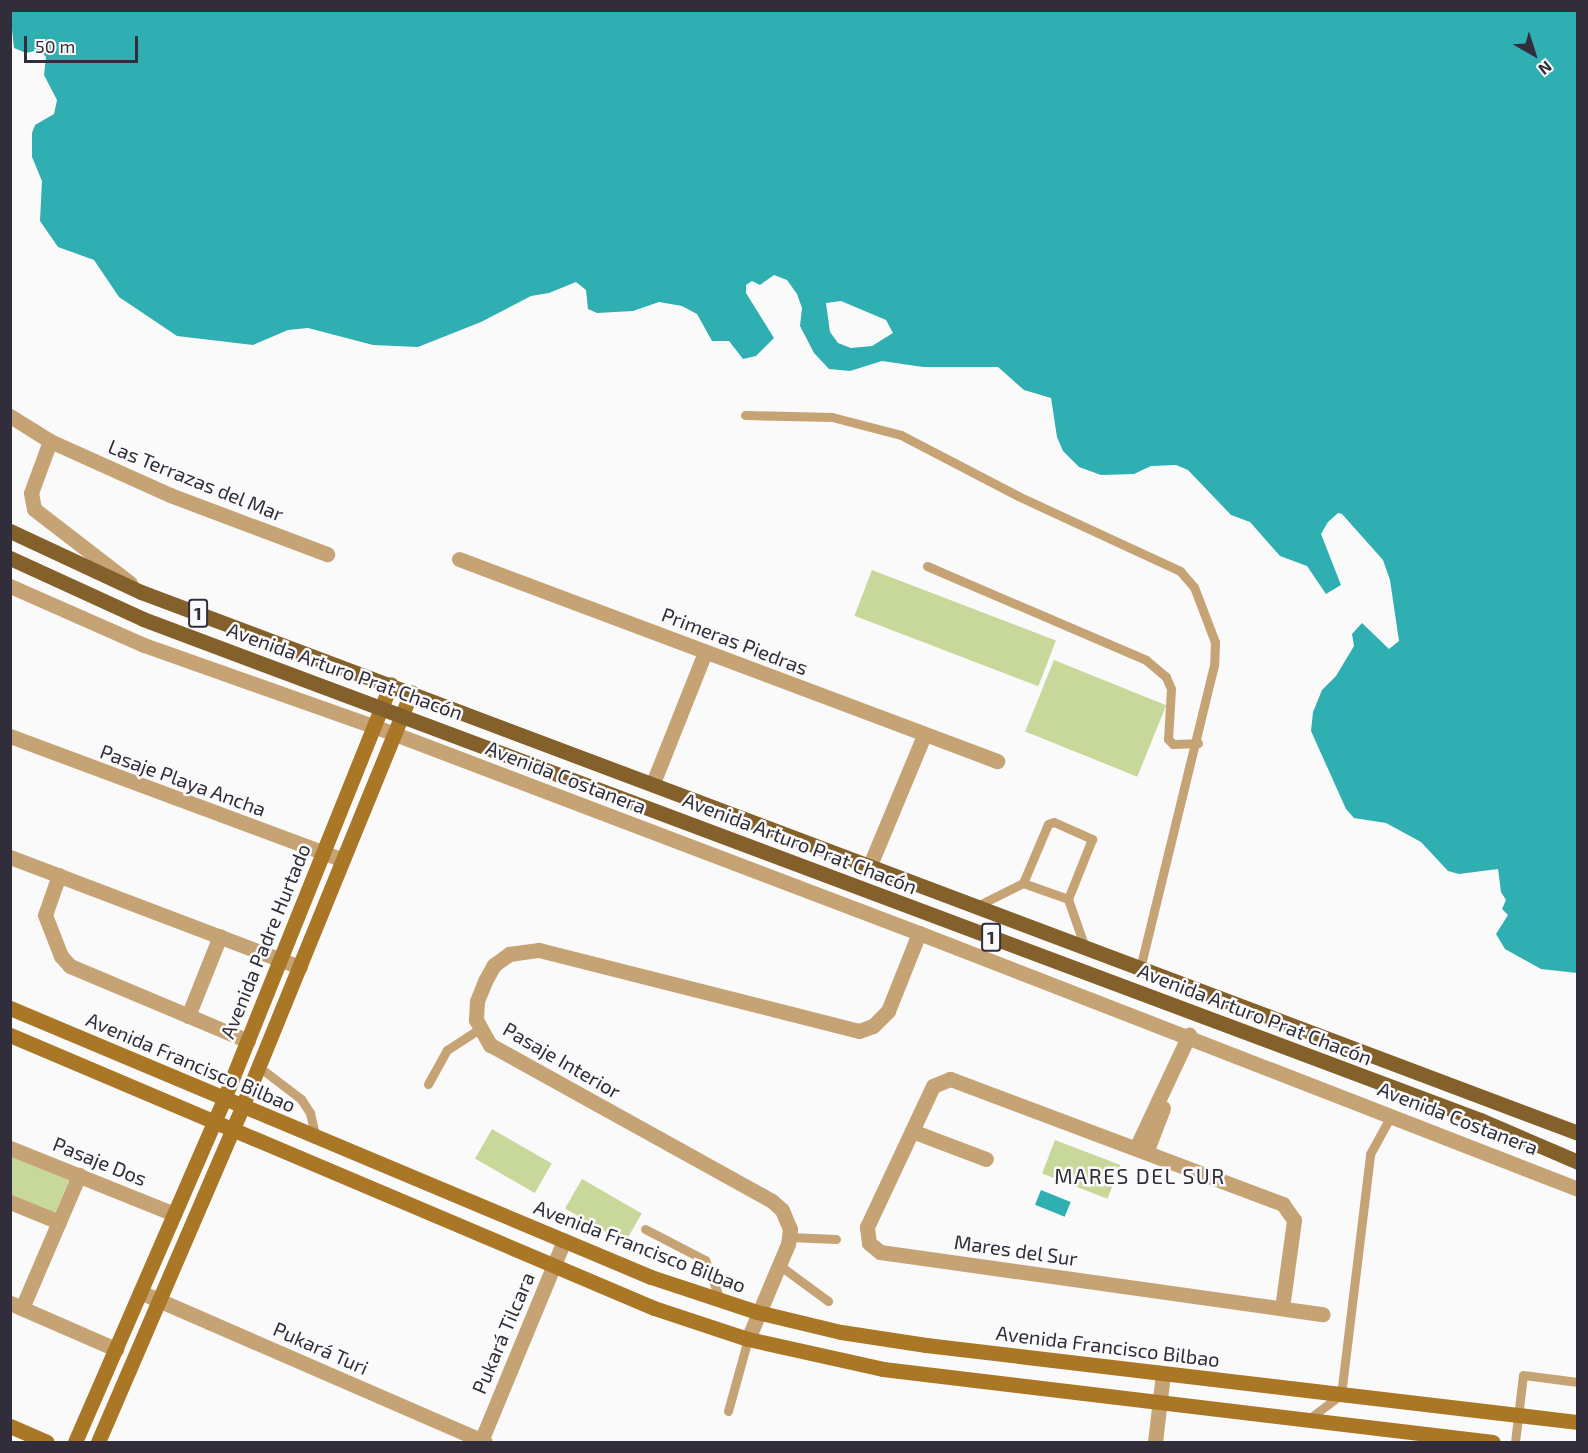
<!DOCTYPE html>
<meta charset="utf-8">
<style>
body{margin:0}
#map{position:relative;width:1588px;height:1453px;overflow:hidden;background:#fafafa;font-family:"Exo 2",sans-serif}
div>[style]{position:absolute}
.green>*{inset:0;background:#c8d79a;transform-origin:0 0}
.water>*{inset:0;background:#30afb2;transform-origin:0 0}
.lane>*{height:9px;margin:-4.5px;padding:0 4.5px;transform-origin:4.5px;border-radius:4.5px;background:#c6a374}
.street>*{height:15px;margin:-7.5px;padding:0 7.5px;transform-origin:7.5px;border-radius:7.5px;background:#c6a374}
.secondary>*{height:15px;margin:-7.5px;padding:0 7.5px;transform-origin:7.5px;border-radius:7.5px;background:#aa7727}
.primary>*{height:15px;margin:-7.5px;padding:0 7.5px;transform-origin:7.5px;border-radius:7.5px;background:#84602a}
span{translate:-50% -50%;white-space:nowrap;text-align:center;line-height:1.15;-webkit-text-stroke:5px #fafafa;paint-order:stroke}
.shield-label span{padding:2px 4px;background:#fafafa;border:2px solid;border-radius:4px;-webkit-text-stroke-width:0}
.shield-label{font-size:18px;color:#322d3a;font-weight:700}
.street-label{font-size:20px;color:#322d3a}
.neighbourhood-label{font-size:21px;color:#322d3a;letter-spacing:1.5px}
.frame{position:absolute;inset:0;border:12px solid #322d3a;pointer-events:none}
.north{position:absolute;left:1504px;top:24px;width:60px;height:60px;-webkit-text-stroke:4px #fafafa;paint-order:stroke;rotate:141deg;font-size:16px;font-weight:700;line-height:24px;text-align:center;color:#322d3a}
.north::after{content:'';display:block;margin:auto;width:21px;height:27px;background:#322d3a;clip-path:polygon(50% 0,100% 100%,50% 72%,0 100%)}
.scale{position:absolute;left:24px;top:36px;width:114px;height:27px;box-sizing:border-box;border:3px solid #322d3a;border-top:0;padding-left:8px;font-size:18px;line-height:21px;white-space:nowrap;color:#322d3a;-webkit-text-stroke:4px #fafafa;paint-order:stroke}
</style>
<div id="map">
<div class="green">
<i style="left:872px;top:570px;width:197px;height:49px;rotate:21deg"></i>
<i style="left:1054px;top:660px;width:121px;height:77px;rotate:22deg"></i>
<i style="left:492px;top:1129px;width:69px;height:34px;rotate:30deg"></i>
<i style="left:1055px;top:1140px;width:70px;height:36px;rotate:21deg"></i>
<i style="clip-path:polygon(10px 1153px,69px 1180px,55px 1213px,11px 1198px)"></i>
<i style="left:582px;top:1179px;width:69px;height:34px;rotate:30deg"></i>
</div>
<div class="water">
<i style="clip-path:polygon(evenodd,10px 11px,1577px 11px,1577px 973px,1541px 969px,1505px 949px,1496px 934px,1508px 915px,1502px 909px,1506px 900px,1501px 892px,1498px 869px,1459px 874px,1448px 871px,1421px 842px,1386px 823px,1354px 818px,1346px 809px,1311px 731px,1313px 712px,1322px 690px,1336px 676px,1354px 646px,1352px 634px,1362px 623px,1389px 649px,1399px 641px,1390px 580px,1383px 560px,1342px 514px,1338px 513px,1328px 522px,1321px 534px,1341px 585px,1326px 594px,1307px 566px,1280px 556px,1250px 522px,1231px 515px,1188px 470px,1176px 465px,1151px 466px,1134px 474px,1101px 475px,1079px 467px,1063px 451px,1057px 437px,1051px 398px,1024px 390px,998px 367px,923px 367px,882px 361px,850px 371px,829px 369px,814px 353px,800px 326px,802px 308px,797px 294px,787px 280px,774px 275px,760px 285px,752px 281px,746px 285px,746px 293px,774px 338px,756px 356px,743px 359px,729px 341px,712px 341px,697px 314px,682px 306px,659px 302px,633px 311px,597px 313px,588px 309px,586px 290px,576px 282px,549px 293px,531px 296px,481px 322px,418px 347px,373px 345px,308px 328px,288px 330px,253px 345px,177px 336px,119px 297px,94px 260px,58px 247px,40px 221px,42px 181px,32px 157px,32px 133px,35px 125px,54px 114px,57px 100px,44px 75px,46px 57px,40px 50px,26px 53px,14px 48px,10px 11px,841px 301px,886px 320px,893px 333px,872px 346px,851px 348px,838px 343px,830px 332px,826px 303px,841px 301px)"></i>
<i style="left:1041px;top:1190px;width:32px;height:16px;rotate:22deg"></i>
</div>
<div class="lane">
<i style="left:745px;top:415px;width:87px;rotate:1.3deg"></i>
<i style="left:832px;top:417px;width:71px;rotate:14.6deg"></i>
<i style="left:901px;top:435px;width:132px;rotate:27.5deg"></i>
<i style="left:1018px;top:496px;width:179px;rotate:24.8deg"></i>
<i style="left:1180px;top:571px;width:21px;rotate:49deg"></i>
<i style="left:1194px;top:587px;width:59px;rotate:69.1deg"></i>
<i style="left:1215px;top:642px;width:23px;rotate:92deg"></i>
<i style="left:1214px;top:665px;width:312px;rotate:103.7deg"></i>
<i style="left:927px;top:566px;width:238px;rotate:23.2deg"></i>
<i style="left:1146px;top:660px;width:26px;rotate:40deg"></i>
<i style="left:1166px;top:677px;width:13px;rotate:67deg"></i>
<i style="left:1171px;top:689px;width:50px;rotate:93.4deg"></i>
<i style="left:1168px;top:739px;width:7px;rotate:45deg"></i>
<i style="left:1173px;top:744px;width:25px;rotate:-2deg"></i>
<i style="left:1023px;top:883px;width:48px;rotate:19.6deg"></i>
<i style="left:977px;top:906px;width:51px;rotate:-26.6deg"></i>
<i style="left:1023px;top:883px;width:64px;rotate:-67deg"></i>
<i style="left:1048px;top:824px;width:6px;rotate:-18deg"></i>
<i style="left:1054px;top:822px;width:42px;rotate:24.1deg"></i>
<i style="left:1092px;top:839px;width:65px;rotate:111.8deg"></i>
<i style="left:1068px;top:899px;width:49px;rotate:70.8deg"></i>
<i style="left:259px;top:1067px;width:53px;rotate:37.3deg"></i>
<i style="left:301px;top:1099px;width:17px;rotate:57deg"></i>
<i style="left:310px;top:1113px;width:26px;rotate:77deg"></i>
<i style="left:428px;top:1084px;width:39px;rotate:-61deg"></i>
<i style="left:447px;top:1050px;width:38px;rotate:-33deg"></i>
<i style="left:645px;top:1229px;width:68px;rotate:27.3deg"></i>
<i style="left:705px;top:1260px;width:45px;rotate:69.1deg"></i>
<i style="left:790px;top:1237px;width:46px;rotate:2.5deg"></i>
<i style="left:779px;top:1265px;width:61px;rotate:36.3deg"></i>
<i style="left:728px;top:1411px;width:75px;rotate:-74.5deg"></i>
<i style="left:1310px;top:1418px;width:39px;rotate:-37deg"></i>
<i style="left:1341px;top:1395px;width:243px;rotate:-83.1deg"></i>
<i style="left:1370px;top:1154px;width:46px;rotate:-61.2deg"></i>
<i style="left:1515px;top:1442px;width:67px;rotate:-83.2deg"></i>
<i style="left:1523px;top:1375px;width:55px;rotate:7.3deg"></i>
</div>
<div class="street">
<i style="left:10px;top:416px;width:47px;rotate:32deg"></i>
<i style="left:50px;top:441px;width:132px;rotate:24.2deg"></i>
<i style="left:170px;top:495px;width:168px;rotate:20.6deg"></i>
<i style="left:50px;top:441px;width:55px;rotate:110.1deg"></i>
<i style="left:31px;top:493px;width:16px;rotate:79deg"></i>
<i style="left:34px;top:509px;width:121px;rotate:37.6deg"></i>
<i style="left:459px;top:559px;width:575px;rotate:20.58deg"></i>
<i style="left:10px;top:586px;width:146px;rotate:23.8deg"></i>
<i style="left:144px;top:645px;width:266px;rotate:19.5deg"></i>
<i style="left:395px;top:734px;width:561px;rotate:20.8deg"></i>
<i style="left:919px;top:933px;width:707px;rotate:21.23deg"></i>
<i style="left:10px;top:736px;width:355px;rotate:20.4deg"></i>
<i style="left:653px;top:783px;width:141px;rotate:-68.3deg"></i>
<i style="left:10px;top:857px;width:310px;rotate:20.8deg"></i>
<i style="left:870px;top:865px;width:141px;rotate:-67.4deg"></i>
<i style="left:59px;top:875px;width:42px;rotate:109.3deg"></i>
<i style="left:45px;top:915px;width:44px;rotate:68.7deg"></i>
<i style="left:61px;top:956px;width:13px;rotate:48deg"></i>
<i style="left:70px;top:966px;width:193px;rotate:22.8deg"></i>
<i style="left:188px;top:1016px;width:86px;rotate:-68.2deg"></i>
<i style="left:912px;top:1131px;width:79px;rotate:20.7deg"></i>
<i style="left:1137px;top:1146px;width:123px;rotate:-64.9deg"></i>
<i style="left:10px;top:1148px;width:177px;rotate:21.9deg"></i>
<i style="left:1147px;top:1150px;width:45px;rotate:-69.1deg"></i>
<i style="left:10px;top:1202px;width:53px;rotate:22.2deg"></i>
<i style="left:140px;top:1292px;width:376px;rotate:23.5deg"></i>
<i style="left:10px;top:1303px;width:116px;rotate:23.5deg"></i>
<i style="left:22px;top:1308px;width:145px;rotate:-66.8deg"></i>
<i style="left:1282px;top:1308px;width:89px;rotate:-82.2deg"></i>
<i style="left:1294px;top:1220px;width:19px;rotate:-125deg"></i>
<i style="left:1283px;top:1204px;width:356px;rotate:-159.4deg"></i>
<i style="left:950px;top:1079px;width:18px;rotate:158deg"></i>
<i style="left:933px;top:1086px;width:156px;rotate:115.1deg"></i>
<i style="left:867px;top:1227px;width:16px;rotate:83deg"></i>
<i style="left:869px;top:1243px;width:14px;rotate:39deg"></i>
<i style="left:880px;top:1252px;width:447px;rotate:8deg"></i>
<i style="left:748px;top:1339px;width:103px;rotate:-67.2deg"></i>
<i style="left:788px;top:1244px;width:15px;rotate:-82deg"></i>
<i style="left:790px;top:1229px;width:21px;rotate:-113deg"></i>
<i style="left:782px;top:1210px;width:13px;rotate:-138deg"></i>
<i style="left:772px;top:1201px;width:322px;rotate:-151deg"></i>
<i style="left:490px;top:1045px;width:29px;rotate:-119deg"></i>
<i style="left:476px;top:1020px;width:19px;rotate:-87deg"></i>
<i style="left:477px;top:1001px;width:22px;rotate:-68deg"></i>
<i style="left:485px;top:981px;width:18px;rotate:-61deg"></i>
<i style="left:494px;top:965px;width:19px;rotate:-36deg"></i>
<i style="left:509px;top:954px;width:30px;rotate:-8deg"></i>
<i style="left:539px;top:950px;width:330px;rotate:14.2deg"></i>
<i style="left:859px;top:1031px;width:15px;rotate:-20deg"></i>
<i style="left:873px;top:1026px;width:21px;rotate:-45deg"></i>
<i style="left:888px;top:1011px;width:84px;rotate:-68.3deg"></i>
<i style="left:481px;top:1441px;width:217px;rotate:-67.5deg"></i>
<i style="left:1155px;top:1442px;width:68px;rotate:-83.3deg"></i>
</div>
<div class="secondary">
<i style="left:10px;top:1008px;width:695px;rotate:22.77deg"></i>
<i style="left:651px;top:1277px;width:112px;rotate:18.3deg"></i>
<i style="left:757px;top:1312px;width:86px;rotate:13.4deg"></i>
<i style="left:841px;top:1332px;width:86px;rotate:8.7deg"></i>
<i style="left:926px;top:1345px;width:657px;rotate:6.74deg"></i>
<i style="left:10px;top:1035px;width:699px;rotate:22.97deg"></i>
<i style="left:654px;top:1308px;width:99px;rotate:18.3deg"></i>
<i style="left:748px;top:1339px;width:138px;rotate:12.5deg"></i>
<i style="left:883px;top:1369px;width:614px;rotate:6.82deg"></i>
<i style="left:10px;top:1426px;width:40px;rotate:23.4deg"></i>
<i style="left:75px;top:1442px;width:374px;rotate:-66.5deg"></i>
<i style="left:224px;top:1099px;width:447px;rotate:-68.1deg"></i>
<i style="left:98px;top:1442px;width:365px;rotate:-66.7deg"></i>
<i style="left:242px;top:1107px;width:448px;rotate:-67.8deg"></i>
</div>
<div class="primary">
<i style="left:10px;top:531px;width:145px;rotate:25deg"></i>
<i style="left:141px;top:592px;width:1535px;rotate:20.63deg"></i>
<i style="left:10px;top:558px;width:146px;rotate:24.6deg"></i>
<i style="left:143px;top:619px;width:1428px;rotate:20.54deg"></i>
<i style="left:1480px;top:1120px;width:107px;rotate:23.2deg"></i>
</div>
<div class="shield-label">
<span style="left:198px;top:613px">1</span>
<span style="left:991px;top:937px">1</span>
</div>
<div class="street-label">
<span style="left:196px;top:480px;rotate:22deg">Las Terrazas del Mar</span>
<span style="left:735px;top:641px;rotate:21deg">Primeras Piedras</span>
<span style="left:345px;top:671px;rotate:20deg">Avenida Arturo Prat Chacón</span>
<span style="left:566px;top:777px;rotate:21deg">Avenida Costanera</span>
<span style="left:183px;top:780px;rotate:20deg">Pasaje Playa Ancha</span>
<span style="left:800px;top:843px;rotate:21deg">Avenida Arturo Prat Chacón</span>
<span style="left:265px;top:941px;rotate:-68deg">Avenida Padre Hurtado</span>
<span style="left:1255px;top:1014px;rotate:21deg">Avenida Arturo Prat Chacón</span>
<span style="left:562px;top:1060px;rotate:30deg">Pasaje Interior</span>
<span style="left:191px;top:1062px;rotate:23deg">Avenida Francisco Bilbao</span>
<span style="left:1458px;top:1118px;rotate:21deg">Avenida Costanera</span>
<span style="left:100px;top:1161px;rotate:22deg">Pasaje Dos</span>
<span style="left:640px;top:1246px;rotate:21deg">Avenida Francisco Bilbao</span>
<span style="left:1016px;top:1250px;rotate:8deg">Mares del Sur</span>
<span style="left:503px;top:1333px;rotate:-67deg">Pukará Tilcara</span>
<span style="left:1108px;top:1346px;rotate:7deg">Avenida Francisco Bilbao</span>
<span style="left:321px;top:1348px;rotate:24deg">Pukará Turi</span>
</div>
<div class="neighbourhood-label">
<span style="left:1140px;top:1176px">MARES DEL SUR</span>
</div>
<div class="frame"></div>
<div class="north">N</div>
<div class="scale">50 m</div>
</div>
